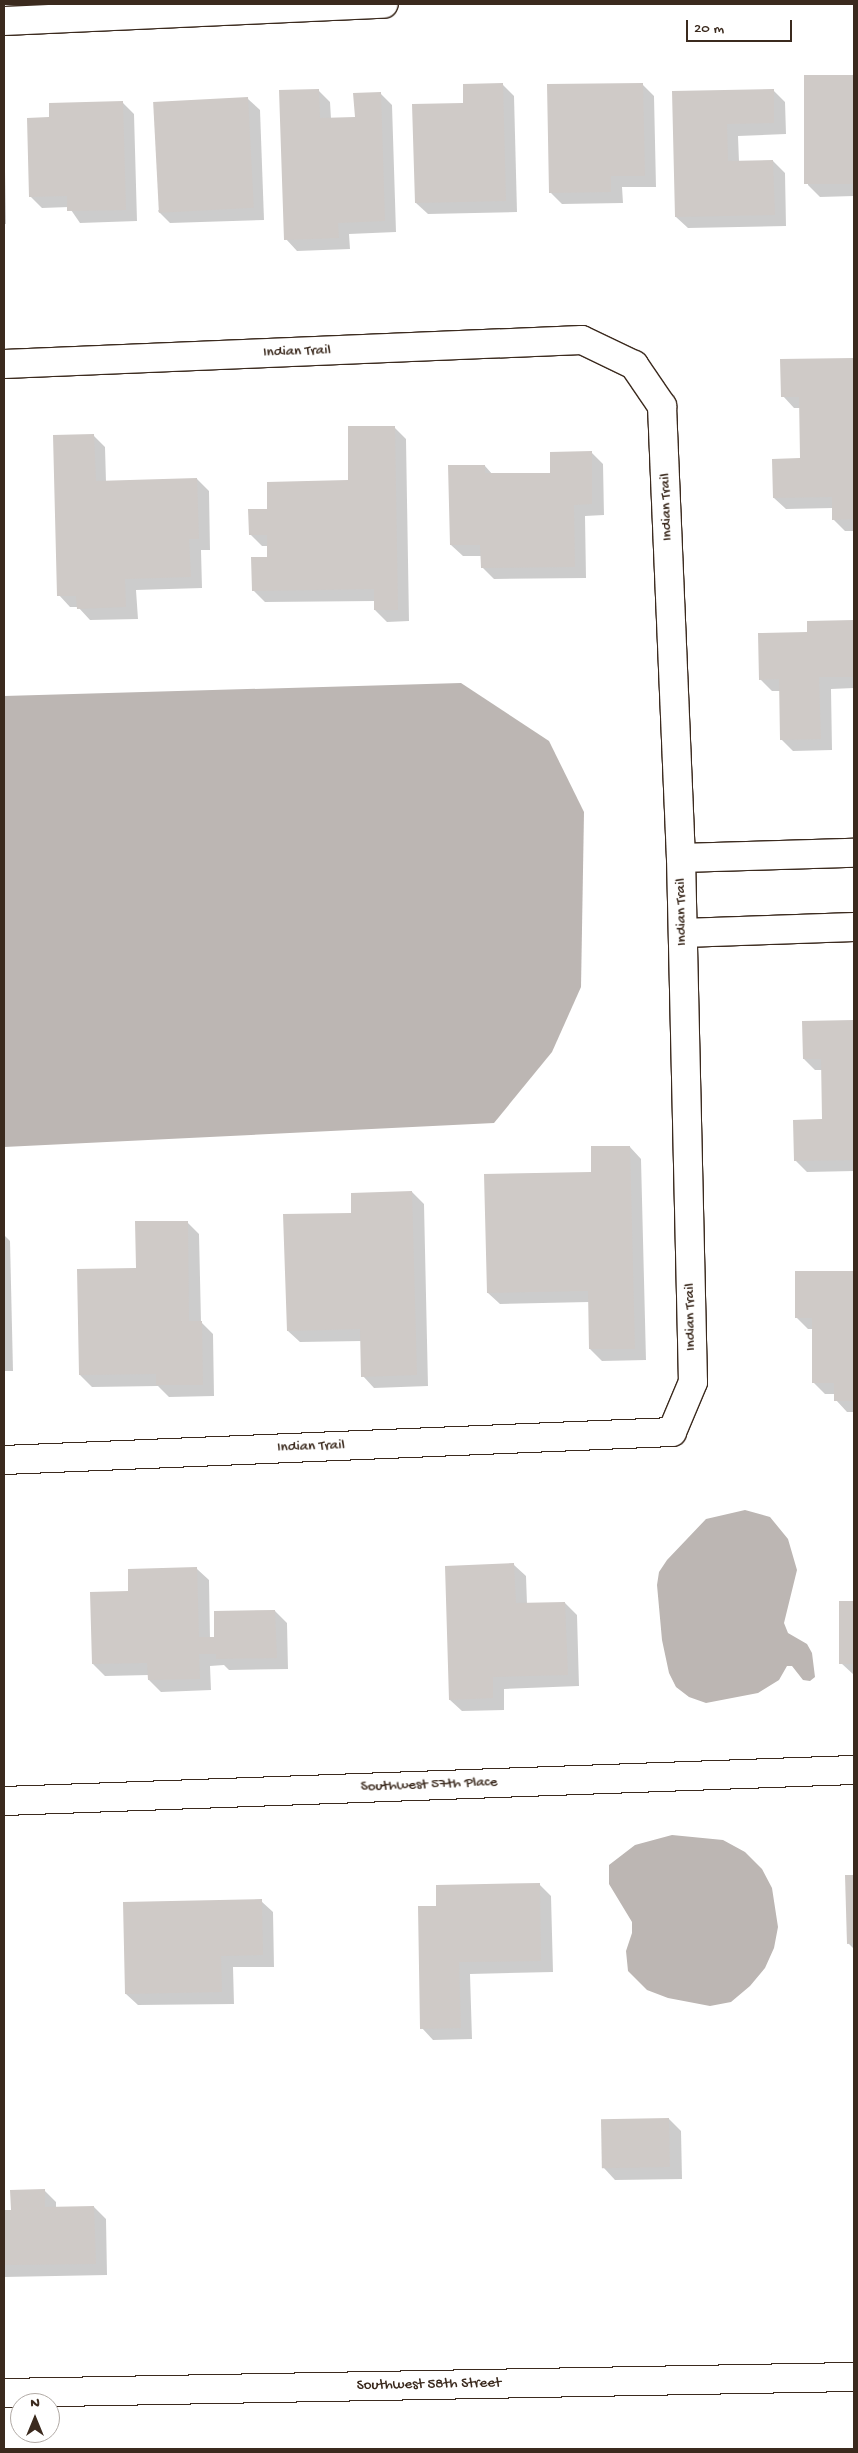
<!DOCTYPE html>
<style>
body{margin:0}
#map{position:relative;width:858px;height:2453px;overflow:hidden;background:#fff;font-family:"Gochi Hand",sans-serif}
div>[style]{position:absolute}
.water>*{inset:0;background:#bcb6b3}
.shadow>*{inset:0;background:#0003}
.building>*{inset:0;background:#cfcac7;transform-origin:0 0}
.roads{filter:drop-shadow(1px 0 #3b2a1e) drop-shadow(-1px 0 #3b2a1e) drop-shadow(0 1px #3b2a1e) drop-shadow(0 -1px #3b2a1e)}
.minor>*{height:28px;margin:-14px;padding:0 14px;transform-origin:14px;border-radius:14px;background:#fff}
span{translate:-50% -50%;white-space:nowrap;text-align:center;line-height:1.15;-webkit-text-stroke:5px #fff;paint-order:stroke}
.street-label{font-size:15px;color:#3b2a1e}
.frame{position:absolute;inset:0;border:5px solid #3b2a1e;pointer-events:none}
.north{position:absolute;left:10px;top:2393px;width:50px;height:50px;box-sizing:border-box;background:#fff;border:1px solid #b1aaa5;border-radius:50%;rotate:0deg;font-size:14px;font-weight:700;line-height:20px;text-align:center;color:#3b2a1e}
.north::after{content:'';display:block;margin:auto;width:18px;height:22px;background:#3b2a1e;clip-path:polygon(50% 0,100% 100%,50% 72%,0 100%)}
.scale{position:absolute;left:686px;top:20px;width:106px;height:22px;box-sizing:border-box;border:2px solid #3b2a1e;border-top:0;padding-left:6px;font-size:15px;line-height:18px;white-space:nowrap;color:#3b2a1e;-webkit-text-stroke:4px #fff;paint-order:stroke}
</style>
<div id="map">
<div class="water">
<i style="clip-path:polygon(461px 683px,549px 741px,584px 812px,581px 987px,552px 1052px,494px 1123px,4px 1147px,4px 696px)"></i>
<i style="clip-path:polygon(745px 1510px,770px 1517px,788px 1539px,797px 1570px,784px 1623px,788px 1633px,807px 1644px,812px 1653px,815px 1677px,810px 1681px,803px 1680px,792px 1666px,787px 1666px,779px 1680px,758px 1693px,706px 1703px,689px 1697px,676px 1687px,669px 1673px,662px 1640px,657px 1585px,659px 1572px,667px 1560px,706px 1519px)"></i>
<i style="clip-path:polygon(672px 1835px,723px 1840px,745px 1852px,762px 1869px,772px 1888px,778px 1927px,774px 1948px,765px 1968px,750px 1986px,731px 2002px,710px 2006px,668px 1998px,647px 1990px,628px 1971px,626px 1951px,632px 1933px,632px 1922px,609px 1884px,609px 1865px,635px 1845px)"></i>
</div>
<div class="shadow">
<i style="clip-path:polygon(854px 76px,854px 196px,820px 197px,808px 185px,805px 77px)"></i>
<i style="clip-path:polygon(502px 84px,514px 96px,517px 212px,428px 214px,416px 203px,465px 104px)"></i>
<i style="clip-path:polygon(642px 84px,654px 96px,656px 187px,622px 187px,623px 203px,562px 204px,551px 193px)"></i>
<i style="clip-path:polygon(318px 90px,330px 102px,331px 119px,356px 118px,380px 93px,392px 105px,396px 232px,349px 234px,350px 249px,297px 251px,286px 239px)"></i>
<i style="clip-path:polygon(773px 90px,785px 102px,786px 134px,738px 136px,739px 162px,773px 161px,785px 173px,786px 226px,688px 228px,676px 217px,673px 92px)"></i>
<i style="clip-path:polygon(248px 99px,260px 110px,264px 220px,170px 223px,158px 211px)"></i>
<i style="clip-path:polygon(123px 103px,134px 114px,137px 221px,80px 223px,69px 207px,42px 208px,30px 196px,51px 119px)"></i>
<i style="clip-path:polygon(4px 117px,6px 224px,4px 224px)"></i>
<i style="clip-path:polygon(854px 360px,854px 531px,845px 531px,833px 519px,833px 508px,786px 509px,774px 498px,802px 459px,801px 408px,794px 408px,783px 396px,782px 361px)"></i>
<i style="clip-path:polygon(394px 427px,406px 439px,409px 621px,387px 622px,375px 610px,375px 601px,265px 602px,253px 590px,269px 558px,268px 546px,262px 546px,250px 534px,269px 510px,349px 481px)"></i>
<i style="clip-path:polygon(93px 435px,105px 447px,106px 482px,197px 479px,209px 491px,210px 550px,201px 550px,202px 588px,136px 590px,138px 619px,90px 620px,78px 607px,70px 607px,59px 595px)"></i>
<i style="clip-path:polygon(591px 452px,603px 464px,604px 515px,585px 516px,586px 578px,494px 579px,482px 567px,482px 556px,463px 556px,451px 545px,485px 466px,493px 475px,551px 474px)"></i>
<i style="clip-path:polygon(854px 621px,854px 688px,831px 689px,832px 750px,793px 751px,781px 739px,781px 691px,772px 691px,760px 679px,808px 633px,808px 622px)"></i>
<i style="clip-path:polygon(854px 1021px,854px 1171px,807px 1172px,795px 1160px,823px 1120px,823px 1070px,815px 1070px,804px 1059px,803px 1022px)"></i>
<i style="clip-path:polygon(630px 1147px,641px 1159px,646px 1360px,602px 1361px,590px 1349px,589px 1302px,500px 1304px,488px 1293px,593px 1173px)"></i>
<i style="clip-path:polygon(412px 1192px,424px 1204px,428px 1386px,374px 1388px,363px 1376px,362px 1341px,300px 1342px,288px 1331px)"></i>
<i style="clip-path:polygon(187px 1222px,199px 1234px,201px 1322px,213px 1334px,214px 1396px,169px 1397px,158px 1386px,92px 1387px,80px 1375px,137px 1269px)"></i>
<i style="clip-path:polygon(4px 1235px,10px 1241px,13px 1371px,4px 1371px)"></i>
<i style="clip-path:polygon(854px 1272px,854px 1412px,847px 1412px,836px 1400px,835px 1394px,825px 1394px,813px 1382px,813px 1329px,808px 1329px,796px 1317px,796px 1273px)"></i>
<i style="clip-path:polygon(514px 1565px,526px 1576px,527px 1604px,565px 1603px,577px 1615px,579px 1686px,504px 1689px,504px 1710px,462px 1711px,450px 1700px)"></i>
<i style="clip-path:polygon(197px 1569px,209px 1580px,210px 1639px,275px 1611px,287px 1623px,288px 1669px,229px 1670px,224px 1665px,210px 1666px,211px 1690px,161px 1692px,149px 1680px,149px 1675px,105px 1676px,93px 1664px,130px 1592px)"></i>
<i style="clip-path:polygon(840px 1603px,854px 1603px,854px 1675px,841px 1663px)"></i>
<i style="clip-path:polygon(846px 1876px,854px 1876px,854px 1949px,848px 1943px)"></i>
<i style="clip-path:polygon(539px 1884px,551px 1896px,553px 1972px,470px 1974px,472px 2039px,433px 2040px,422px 2028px,438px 1907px)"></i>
<i style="clip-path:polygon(261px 1901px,273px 1912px,274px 1967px,233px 1967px,234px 2004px,138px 2005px,126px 1994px)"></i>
<i style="clip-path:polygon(669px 2119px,681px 2131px,682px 2179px,615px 2180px,604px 2168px)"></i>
<i style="clip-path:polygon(44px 2190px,56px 2202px,56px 2208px,94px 2207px,106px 2219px,107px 2275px,4px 2277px,4px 2211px,12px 2211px)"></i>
</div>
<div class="building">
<i style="left:854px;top:75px;width:109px;height:50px;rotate:90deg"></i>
<i style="clip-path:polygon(503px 83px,506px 201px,415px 203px,412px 104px,463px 103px,463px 84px)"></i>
<i style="clip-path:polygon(643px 83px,645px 176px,611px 176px,611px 192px,549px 193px,547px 84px)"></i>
<i style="clip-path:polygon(319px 89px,320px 118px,355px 117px,353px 93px,381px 92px,385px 221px,338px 223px,339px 238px,284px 240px,279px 90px)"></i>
<i style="clip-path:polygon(774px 89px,774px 123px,727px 124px,728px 161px,773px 160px,775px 215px,675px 217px,672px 91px)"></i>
<i style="left:248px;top:97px;width:111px;height:95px;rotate:87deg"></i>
<i style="clip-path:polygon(123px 101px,126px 210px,67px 211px,67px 196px,29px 197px,27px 118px,49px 117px,49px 103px)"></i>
<i style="clip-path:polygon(854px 358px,854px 519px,832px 520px,832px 497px,773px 498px,772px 459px,800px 458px,799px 397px,781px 397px,780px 359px)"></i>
<i style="clip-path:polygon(348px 426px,395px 426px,398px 610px,374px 610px,374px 589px,252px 591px,251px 557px,267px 557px,267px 535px,249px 535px,248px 509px,267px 509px,267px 482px,348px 480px)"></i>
<i style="clip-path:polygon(94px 434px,96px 481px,197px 478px,199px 539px,189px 539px,191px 577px,125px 579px,126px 607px,77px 609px,76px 596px,57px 596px,53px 435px)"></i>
<i style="clip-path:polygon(592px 451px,592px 504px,574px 505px,575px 567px,481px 568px,480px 545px,450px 545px,448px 465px,485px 465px,485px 473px,550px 473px,550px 452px)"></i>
<i style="clip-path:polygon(854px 620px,854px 677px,819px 677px,821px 739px,780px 740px,779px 679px,759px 680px,758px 633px,807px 632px,807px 621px)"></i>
<i style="clip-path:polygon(854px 1020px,854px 1160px,794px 1161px,793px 1120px,822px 1119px,821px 1059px,803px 1059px,802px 1021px)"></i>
<i style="clip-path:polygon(591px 1146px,630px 1146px,635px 1349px,589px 1349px,588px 1291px,487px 1293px,484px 1174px,591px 1172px)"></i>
<i style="clip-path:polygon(412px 1191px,417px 1375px,361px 1377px,360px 1329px,287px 1331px,283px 1214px,351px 1213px,351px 1193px)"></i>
<i style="clip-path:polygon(135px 1221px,188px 1221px,189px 1321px,202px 1321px,203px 1385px,156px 1385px,156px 1374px,79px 1375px,77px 1269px,136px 1268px)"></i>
<i style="clip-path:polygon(795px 1271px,854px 1271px,854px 1401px,834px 1401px,834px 1383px,812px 1383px,812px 1318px,795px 1318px)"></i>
<i style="clip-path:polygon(514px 1563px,516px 1603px,565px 1602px,568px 1675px,493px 1677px,493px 1698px,449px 1700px,445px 1566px)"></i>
<i style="clip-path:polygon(197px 1567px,199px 1637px,214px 1637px,214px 1611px,275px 1610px,277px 1658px,216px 1659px,216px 1654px,199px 1654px,200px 1679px,148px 1680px,147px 1663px,92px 1664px,90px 1592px,128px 1591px,128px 1569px)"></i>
<i style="left:854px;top:1601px;width:63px;height:15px;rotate:90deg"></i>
<i style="clip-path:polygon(845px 1875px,854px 1875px,854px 1943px,847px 1944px)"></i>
<i style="clip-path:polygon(540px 1883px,541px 1961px,459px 1962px,461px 2028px,420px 2029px,418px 1906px,436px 1906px,436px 1885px)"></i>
<i style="clip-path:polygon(262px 1899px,263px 1955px,221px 1956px,222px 1992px,125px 1994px,123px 1902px)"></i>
<i style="left:669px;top:2118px;width:49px;height:68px;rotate:89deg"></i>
<i style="clip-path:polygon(45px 2189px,45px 2207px,94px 2206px,96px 2264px,4px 2265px,4px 2210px,11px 2210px,10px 2190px)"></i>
</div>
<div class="roads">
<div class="minor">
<i style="left:4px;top:21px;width:380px;rotate:-2.6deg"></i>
<i style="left:4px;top:364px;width:578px;rotate:-2.38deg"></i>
<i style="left:582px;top:340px;width:58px;rotate:25.7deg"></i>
<i style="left:634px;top:365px;width:50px;rotate:55.7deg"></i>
<i style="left:662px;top:406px;width:452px;rotate:87.6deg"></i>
<i style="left:681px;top:858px;width:524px;rotate:88.69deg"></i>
<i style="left:693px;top:1382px;width:54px;rotate:112.8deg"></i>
<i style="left:672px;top:1432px;width:669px;rotate:177.6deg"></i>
<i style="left:681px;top:858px;width:173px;rotate:-1.7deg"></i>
<i style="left:683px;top:933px;width:171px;rotate:-2deg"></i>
<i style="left:4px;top:1801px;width:851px;rotate:-2.09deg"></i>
<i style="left:4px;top:2393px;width:850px;rotate:-1.08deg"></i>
</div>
</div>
<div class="street-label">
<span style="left:297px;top:352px;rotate:-2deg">Indian Trail</span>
<span style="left:667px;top:507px;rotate:-92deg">Indian Trail</span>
<span style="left:682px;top:912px;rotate:-91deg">Indian Trail</span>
<span style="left:691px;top:1317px;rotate:-91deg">Indian Trail</span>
<span style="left:311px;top:1447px;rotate:-2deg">Indian Trail</span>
<span style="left:429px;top:1785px;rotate:-2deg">Southwest 57th Place</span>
<span style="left:429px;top:2385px;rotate:-1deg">Southwest 58th Street</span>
</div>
<div class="frame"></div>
<div class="north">N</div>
<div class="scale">20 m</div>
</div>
